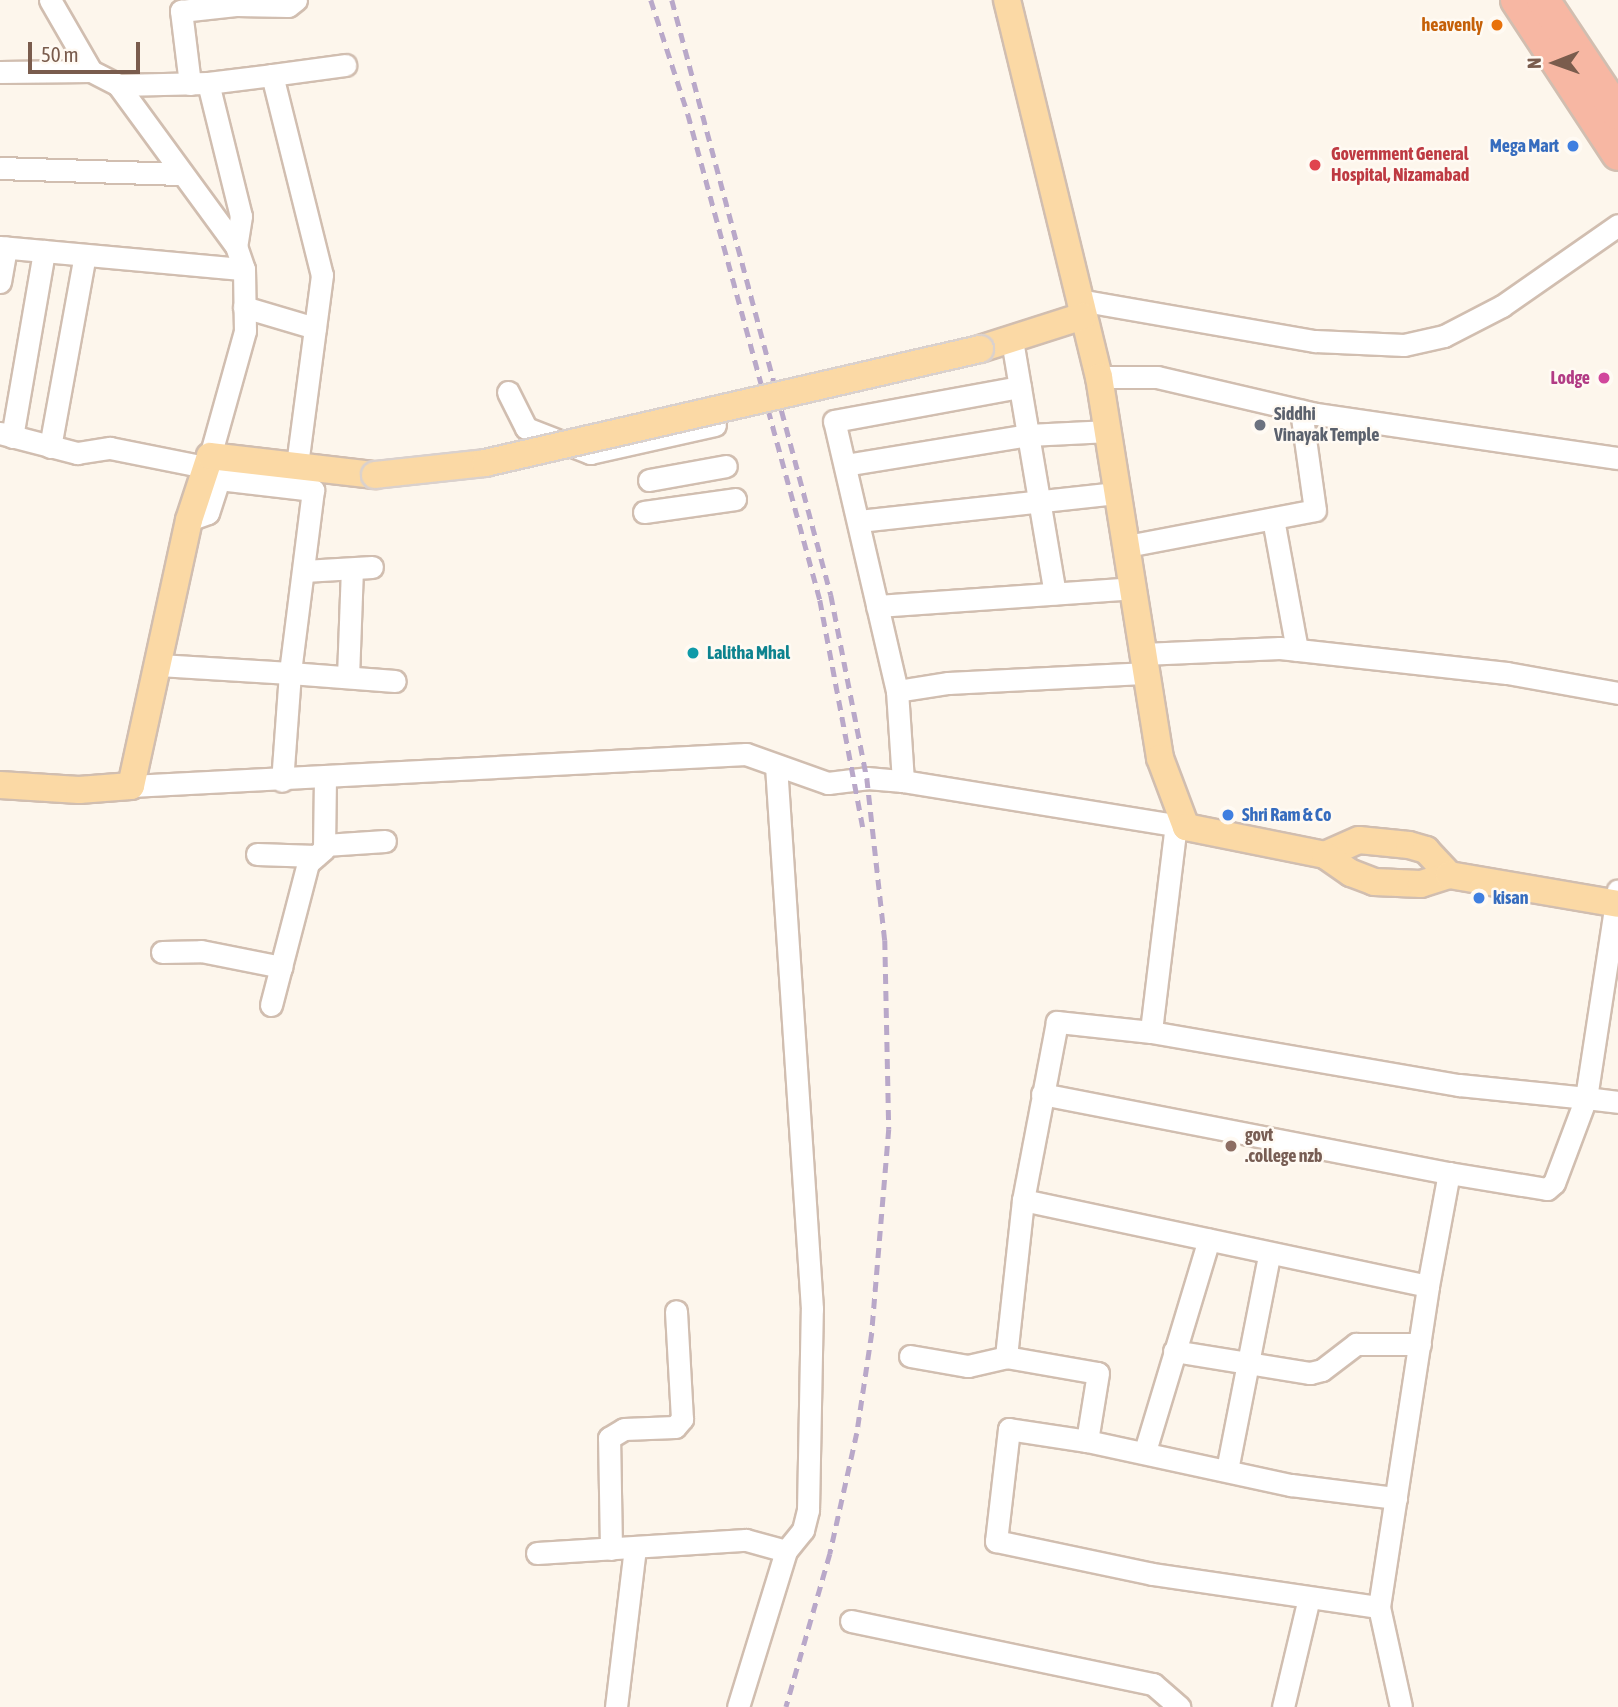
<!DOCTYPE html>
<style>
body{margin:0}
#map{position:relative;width:1618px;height:1707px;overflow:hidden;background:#fdf6ec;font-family:"Asap Condensed",sans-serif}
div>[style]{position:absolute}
.roads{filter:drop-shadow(2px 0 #d1beb0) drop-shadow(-2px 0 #d1beb0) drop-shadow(0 2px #d1beb0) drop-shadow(0 -2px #d1beb0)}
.minor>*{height:21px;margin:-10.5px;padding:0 10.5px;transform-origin:10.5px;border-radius:10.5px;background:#fff}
.major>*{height:26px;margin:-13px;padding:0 13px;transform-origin:13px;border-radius:13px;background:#fbd9a5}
.highway>*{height:32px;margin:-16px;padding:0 16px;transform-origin:16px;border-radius:16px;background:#f7b7a3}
.rail>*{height:4.5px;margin-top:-2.25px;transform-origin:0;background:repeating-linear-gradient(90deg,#b9a8c9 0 10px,transparent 0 17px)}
.bridges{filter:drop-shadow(2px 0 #dad1cd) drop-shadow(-2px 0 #dad1cd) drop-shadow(0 2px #dad1cd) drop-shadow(0 -2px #dad1cd)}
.major-bridge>*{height:26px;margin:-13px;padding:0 13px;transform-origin:13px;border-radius:13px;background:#fbd9a5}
.dots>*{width:19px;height:19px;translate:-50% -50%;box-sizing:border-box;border:4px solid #fffaf3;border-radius:50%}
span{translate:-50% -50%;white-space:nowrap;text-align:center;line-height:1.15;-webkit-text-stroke:5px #fffaf3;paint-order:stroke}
.food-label{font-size:18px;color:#c56008;font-weight:700}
.right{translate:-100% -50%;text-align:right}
.shop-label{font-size:18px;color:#366cbe;font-weight:700}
.left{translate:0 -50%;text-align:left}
.health-label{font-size:18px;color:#be3a42;font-weight:700}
.hotel-label{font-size:18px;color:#b23c85;font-weight:700}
.worship-label{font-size:18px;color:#5b616d;font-weight:700}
.culture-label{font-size:18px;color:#0d838f;font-weight:700}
.education-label{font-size:18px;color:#785e54;font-weight:700}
.north{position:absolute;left:1520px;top:28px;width:70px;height:70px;-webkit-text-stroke:5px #fffaf3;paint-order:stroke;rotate:269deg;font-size:19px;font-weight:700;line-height:28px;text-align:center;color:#7a5c4d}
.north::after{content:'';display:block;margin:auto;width:24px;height:32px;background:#7a5c4d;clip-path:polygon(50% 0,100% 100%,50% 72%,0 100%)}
.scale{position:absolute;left:28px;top:42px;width:112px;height:32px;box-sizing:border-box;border:4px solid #7a5c4d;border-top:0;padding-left:9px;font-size:21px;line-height:24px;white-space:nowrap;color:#7a5c4d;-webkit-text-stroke:5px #fffaf3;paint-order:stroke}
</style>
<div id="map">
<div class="roads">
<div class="minor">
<i style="left:50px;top:0;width:82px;rotate:60deg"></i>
<i style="left:91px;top:71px;width:30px;rotate:27deg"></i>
<i style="left:118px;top:85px;width:200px;rotate:53.8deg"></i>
<i style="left:236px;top:246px;width:24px;rotate:71deg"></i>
<i style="left:244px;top:269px;width:62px;rotate:89.1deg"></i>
<i style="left:245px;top:331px;width:130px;rotate:105.6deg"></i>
<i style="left:0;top:72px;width:91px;rotate:-0.6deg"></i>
<i style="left:272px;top:75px;width:74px;rotate:-7.8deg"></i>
<i style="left:208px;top:83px;width:137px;rotate:76.1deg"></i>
<i style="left:241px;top:216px;width:30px;rotate:99deg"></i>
<i style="left:190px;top:84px;width:74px;rotate:-97deg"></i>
<i style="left:181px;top:11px;width:55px;rotate:-6.2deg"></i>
<i style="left:236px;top:5px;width:52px;rotate:1.1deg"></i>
<i style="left:288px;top:6px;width:10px;rotate:-37deg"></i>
<i style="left:118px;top:85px;width:90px;rotate:-1.3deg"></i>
<i style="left:208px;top:83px;width:64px;rotate:-7.1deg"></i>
<i style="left:272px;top:75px;width:206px;rotate:76deg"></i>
<i style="left:322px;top:275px;width:193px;rotate:97.5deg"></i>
<i style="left:0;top:168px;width:182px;rotate:1.9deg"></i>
<i style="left:0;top:247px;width:245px;rotate:5.2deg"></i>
<i style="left:0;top:282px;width:35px;rotate:-80deg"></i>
<i style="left:1079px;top:300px;width:240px;rotate:9.9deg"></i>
<i style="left:1315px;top:341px;width:89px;rotate:2.6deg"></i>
<i style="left:1404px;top:345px;width:41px;rotate:-12.7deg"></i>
<i style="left:1444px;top:336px;width:65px;rotate:-27.3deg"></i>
<i style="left:1502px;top:306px;width:141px;rotate:-34.9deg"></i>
<i style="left:244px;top:307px;width:74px;rotate:16.5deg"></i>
<i style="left:1012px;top:340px;width:257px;rotate:80.4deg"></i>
<i style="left:1099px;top:377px;width:58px"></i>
<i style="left:1157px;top:377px;width:163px;rotate:13.1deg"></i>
<i style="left:1316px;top:414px;width:305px;rotate:8.3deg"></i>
<i style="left:508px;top:392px;width:40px;rotate:63.4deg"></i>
<i style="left:526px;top:428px;width:69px;rotate:21.3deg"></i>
<i style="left:590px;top:453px;width:128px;rotate:-12.6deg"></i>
<i style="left:0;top:433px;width:80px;rotate:14.6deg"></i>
<i style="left:77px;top:453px;width:33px;rotate:-9deg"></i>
<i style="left:110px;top:448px;width:97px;rotate:11.3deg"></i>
<i style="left:12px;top:437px;width:189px;rotate:-80.2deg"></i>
<i style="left:50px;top:447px;width:195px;rotate:-79.7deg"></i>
<i style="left:845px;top:465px;width:185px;rotate:-9.3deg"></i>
<i style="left:1028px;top:435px;width:81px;rotate:-2.8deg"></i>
<i style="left:649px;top:480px;width:78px;rotate:-10.3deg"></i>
<i style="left:644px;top:512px;width:92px;rotate:-8.1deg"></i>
<i style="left:1273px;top:519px;width:133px;rotate:79.6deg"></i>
<i style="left:189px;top:520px;width:20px;rotate:-20deg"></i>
<i style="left:208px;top:513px;width:36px;rotate:-72deg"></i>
<i style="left:219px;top:479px;width:95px;rotate:6.7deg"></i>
<i style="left:313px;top:490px;width:184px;rotate:97.2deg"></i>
<i style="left:290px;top:673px;width:105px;rotate:4.4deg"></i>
<i style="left:859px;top:521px;width:261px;rotate:-6.2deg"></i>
<i style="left:1127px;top:546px;width:191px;rotate:-10.8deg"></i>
<i style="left:1315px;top:510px;width:100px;rotate:-98deg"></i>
<i style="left:304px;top:571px;width:68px;rotate:-3.4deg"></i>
<i style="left:877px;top:606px;width:256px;rotate:-4deg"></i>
<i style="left:1143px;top:654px;width:137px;rotate:-2.5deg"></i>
<i style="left:1280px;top:648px;width:228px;rotate:6.3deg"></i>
<i style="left:1507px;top:673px;width:113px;rotate:10.2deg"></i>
<i style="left:159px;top:665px;width:131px;rotate:3.5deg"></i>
<i style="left:290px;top:673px;width:108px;rotate:94.2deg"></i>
<i style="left:348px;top:677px;width:108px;rotate:-87.9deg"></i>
<i style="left:897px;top:691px;width:52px;rotate:-8.9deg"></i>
<i style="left:948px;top:683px;width:195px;rotate:-2.9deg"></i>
<i style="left:903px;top:781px;width:90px;rotate:-93.8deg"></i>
<i style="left:897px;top:691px;width:277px;rotate:-103.1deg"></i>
<i style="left:834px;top:421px;width:189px;rotate:-10.4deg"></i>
<i style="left:131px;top:786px;width:616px;rotate:-2.98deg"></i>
<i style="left:746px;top:754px;width:87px;rotate:19.5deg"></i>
<i style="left:828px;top:783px;width:39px;rotate:-7deg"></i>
<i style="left:867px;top:778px;width:36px;rotate:5deg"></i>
<i style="left:903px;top:781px;width:287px;rotate:9.2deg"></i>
<i style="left:1176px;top:824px;width:209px;rotate:96.9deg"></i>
<i style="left:1151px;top:1032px;width:95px;rotate:-173.9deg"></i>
<i style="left:1057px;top:1022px;width:181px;rotate:100.8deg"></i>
<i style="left:1023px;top:1200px;width:414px;rotate:12deg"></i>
<i style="left:1428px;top:1286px;width:115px;rotate:-79.5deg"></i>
<i style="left:1449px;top:1173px;width:99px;rotate:9.3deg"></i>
<i style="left:1547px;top:1189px;width:9px;rotate:-41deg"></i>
<i style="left:1554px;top:1183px;width:91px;rotate:-69.4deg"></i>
<i style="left:1586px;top:1098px;width:32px;rotate:7deg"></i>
<i style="left:325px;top:845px;width:60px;rotate:-3.8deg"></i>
<i style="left:257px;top:854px;width:59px;rotate:1.9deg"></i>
<i style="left:162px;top:952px;width:39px;rotate:-1deg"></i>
<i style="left:201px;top:951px;width:82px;rotate:11.3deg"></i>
<i style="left:271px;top:1005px;width:147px;rotate:-75.4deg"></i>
<i style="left:308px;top:863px;width:21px;rotate:-41deg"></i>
<i style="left:324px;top:849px;width:70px;rotate:-89.2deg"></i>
<i style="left:1151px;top:1032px;width:313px;rotate:9.8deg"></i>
<i style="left:1459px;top:1085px;width:128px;rotate:5.8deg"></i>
<i style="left:1586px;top:1098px;width:210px;rotate:-81.3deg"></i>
<i style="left:1042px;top:1094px;width:415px;rotate:11deg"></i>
<i style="left:1023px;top:1200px;width:158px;rotate:96.2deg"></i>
<i style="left:1006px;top:1357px;width:93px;rotate:9.9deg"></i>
<i style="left:1098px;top:1373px;width:69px;rotate:99.2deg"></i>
<i style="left:1087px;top:1441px;width:79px;rotate:-171.3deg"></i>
<i style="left:1009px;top:1429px;width:113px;rotate:96.6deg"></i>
<i style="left:996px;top:1541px;width:159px;rotate:11.9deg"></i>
<i style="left:1152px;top:1574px;width:229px;rotate:8.3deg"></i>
<i style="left:1379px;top:1607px;width:325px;rotate:-81.3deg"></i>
<i style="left:1174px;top:1351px;width:138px;rotate:9.2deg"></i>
<i style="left:1310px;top:1373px;width:12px;rotate:-14deg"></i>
<i style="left:1322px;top:1370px;width:43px;rotate:-37.4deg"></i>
<i style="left:1356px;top:1344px;width:64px"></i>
<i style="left:910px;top:1356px;width:59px;rotate:9.8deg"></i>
<i style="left:968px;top:1366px;width:39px;rotate:-13deg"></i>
<i style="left:1087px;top:1441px;width:209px;rotate:12.2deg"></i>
<i style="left:1291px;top:1485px;width:106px;rotate:7.1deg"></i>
<i style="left:1145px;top:1451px;width:221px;rotate:-73.2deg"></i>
<i style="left:1227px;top:1470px;width:219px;rotate:-78.9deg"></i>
<i style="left:611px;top:1549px;width:111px;rotate:-91deg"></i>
<i style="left:609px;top:1438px;width:17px;rotate:-31deg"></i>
<i style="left:624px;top:1429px;width:51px;rotate:-2.2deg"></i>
<i style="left:675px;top:1427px;width:11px;rotate:-49deg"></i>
<i style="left:682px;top:1419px;width:108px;rotate:-93.2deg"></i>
<i style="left:537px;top:1553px;width:209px;rotate:-3.6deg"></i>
<i style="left:746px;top:1540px;width:41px;rotate:15.4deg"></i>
<i style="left:1379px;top:1607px;width:102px;rotate:77.6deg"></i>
<i style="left:851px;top:1621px;width:309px;rotate:11.8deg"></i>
<i style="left:1153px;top:1684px;width:35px;rotate:41deg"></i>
<i style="left:616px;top:1707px;width:160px;rotate:-83.2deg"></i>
<i style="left:738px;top:1707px;width:163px;rotate:-72.9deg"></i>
<i style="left:786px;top:1551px;width:27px;rotate:-51deg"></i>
<i style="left:803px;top:1530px;width:21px;rotate:-76deg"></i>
<i style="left:808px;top:1510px;width:201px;rotate:-88.9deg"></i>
<i style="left:812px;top:1309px;width:545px;rotate:-93.79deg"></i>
<i style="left:1283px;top:1707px;width:112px;rotate:-76.6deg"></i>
</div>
<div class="major">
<i style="left:1007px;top:0;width:388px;rotate:76.3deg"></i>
<i style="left:1099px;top:377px;width:386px;rotate:80.9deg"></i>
<i style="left:1160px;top:758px;width:74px;rotate:69.4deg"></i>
<i style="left:1186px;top:827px;width:142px;rotate:11.4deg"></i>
<i style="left:1325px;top:855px;width:37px;rotate:-24deg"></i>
<i style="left:1359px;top:840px;width:50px;rotate:5.7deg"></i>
<i style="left:1409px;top:845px;width:18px;rotate:16deg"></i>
<i style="left:1426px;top:850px;width:34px;rotate:47deg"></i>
<i style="left:980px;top:349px;width:108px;rotate:-17.8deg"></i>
<i style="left:0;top:785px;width:79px;rotate:3.6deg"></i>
<i style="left:79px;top:790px;width:52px;rotate:-4.4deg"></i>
<i style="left:131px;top:786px;width:272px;rotate:-77.7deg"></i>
<i style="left:189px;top:520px;width:67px;rotate:-71.8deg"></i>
<i style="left:210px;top:456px;width:166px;rotate:6.6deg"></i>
<i style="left:1325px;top:855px;width:32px;rotate:35deg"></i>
<i style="left:1351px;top:873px;width:25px;rotate:21deg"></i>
<i style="left:1374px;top:882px;width:47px;rotate:2.4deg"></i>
<i style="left:1421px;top:884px;width:29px;rotate:-18deg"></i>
<i style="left:1449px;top:875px;width:171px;rotate:9.7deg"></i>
</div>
<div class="highway">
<i style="left:1517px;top:0;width:184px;rotate:56.7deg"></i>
<i style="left:1543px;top:0;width:136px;rotate:56.4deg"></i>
</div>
</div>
<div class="rail">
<i style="left:651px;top:0;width:120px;rotate:72deg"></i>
<i style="left:688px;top:114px;width:504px;rotate:74.8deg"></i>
<i style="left:820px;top:600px;width:231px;rotate:79.3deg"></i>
<i style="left:672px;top:0;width:616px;rotate:75.04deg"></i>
<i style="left:831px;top:595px;width:187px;rotate:78.9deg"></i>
<i style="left:867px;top:778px;width:163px;rotate:83.7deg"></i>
<i style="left:885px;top:940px;width:189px;rotate:88.8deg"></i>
<i style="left:889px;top:1129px;width:205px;rotate:94.8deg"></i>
<i style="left:872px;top:1333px;width:101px;rotate:98.5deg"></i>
<i style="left:857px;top:1433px;width:124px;rotate:102.6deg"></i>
<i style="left:830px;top:1554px;width:159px;rotate:106deg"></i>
</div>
<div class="bridges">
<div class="major-bridge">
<i style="left:375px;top:475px;width:111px;rotate:-6.2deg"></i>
<i style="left:485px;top:463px;width:508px;rotate:-12.97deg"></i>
</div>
</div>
<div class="dots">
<i style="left:1497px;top:25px;background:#e8710a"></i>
<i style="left:1573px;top:146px;background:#3f7fe0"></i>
<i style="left:1315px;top:165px;background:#e0444e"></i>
<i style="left:1604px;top:378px;background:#d1479c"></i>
<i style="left:1260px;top:425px;background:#6b7280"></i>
<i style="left:693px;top:653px;background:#0f9aa8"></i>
<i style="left:1228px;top:815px;background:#3f7fe0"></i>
<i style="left:1479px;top:898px;background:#3f7fe0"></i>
<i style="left:1231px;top:1146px;background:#8d6e63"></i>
</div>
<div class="food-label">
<span class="right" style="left:1483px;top:25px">heavenly</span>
</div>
<div class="shop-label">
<span class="right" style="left:1559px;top:146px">Mega Mart</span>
<span class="left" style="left:1242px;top:815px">Shri Ram &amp; Co</span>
<span class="left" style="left:1493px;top:898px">kisan</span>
</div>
<div class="health-label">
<span class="left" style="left:1331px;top:165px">Government General<br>Hospital, Nizamabad</span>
</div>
<div class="hotel-label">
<span class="right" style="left:1590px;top:378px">Lodge</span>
</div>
<div class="worship-label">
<span class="left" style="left:1274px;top:425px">Siddhi<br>Vinayak Temple</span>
</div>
<div class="culture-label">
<span class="left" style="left:707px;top:653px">Lalitha Mhal</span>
</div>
<div class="education-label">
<span class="left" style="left:1245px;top:1146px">govt<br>.college nzb</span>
</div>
<div class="north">N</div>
<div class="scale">50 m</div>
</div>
